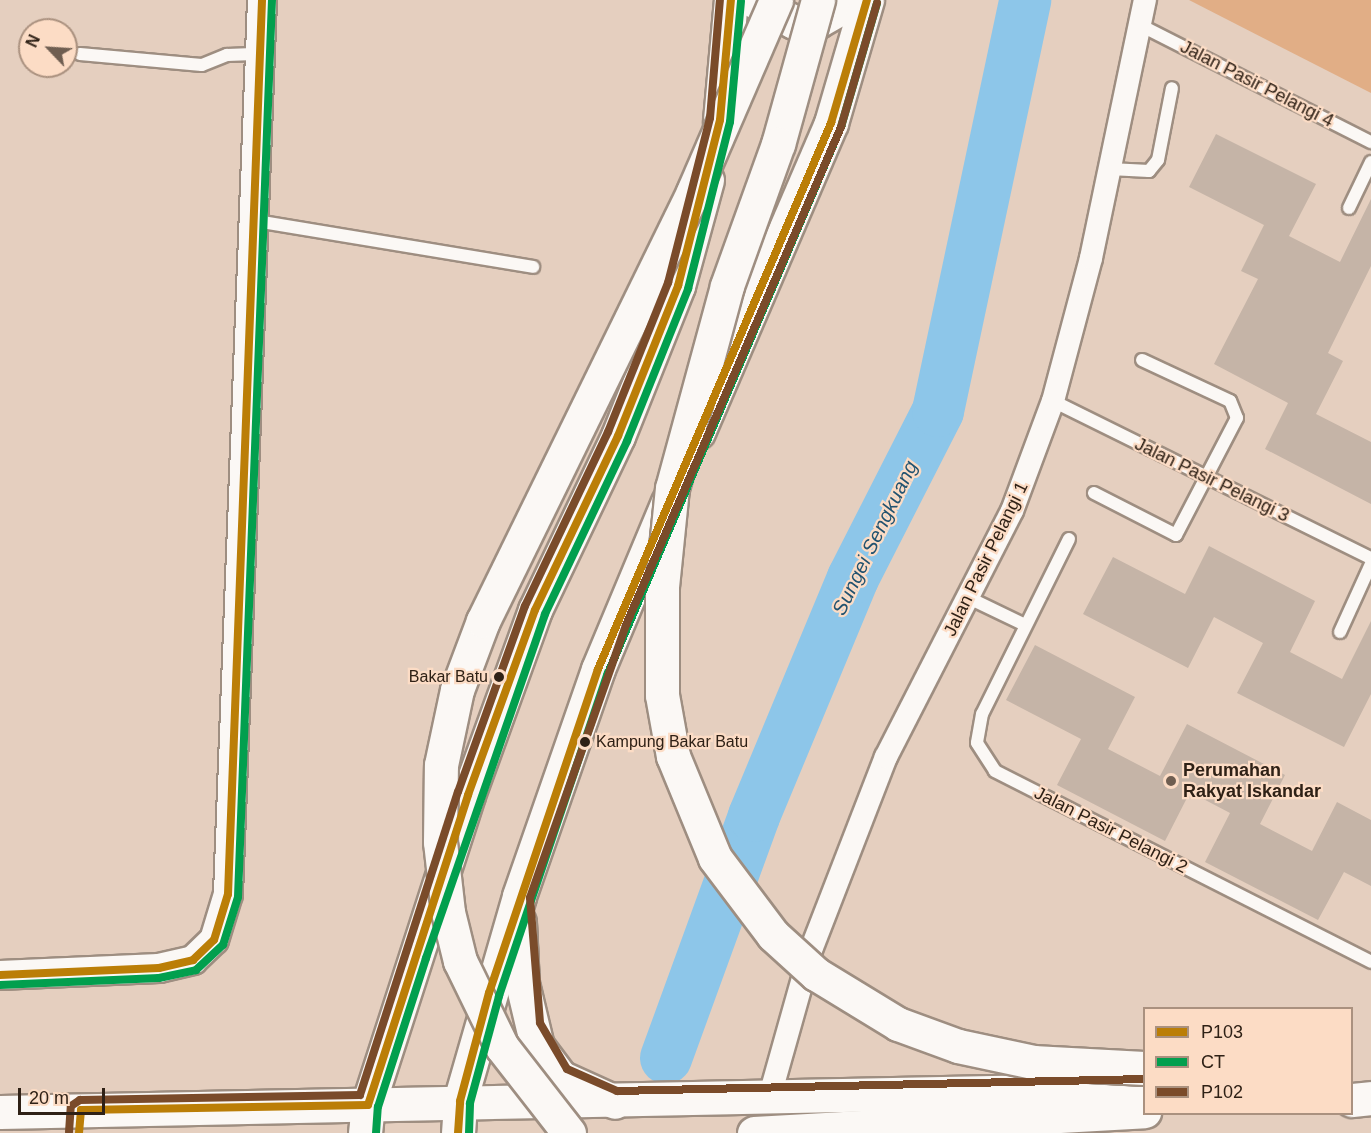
<!DOCTYPE html>
<style>
body{margin:0}
#map{position:relative;width:1371px;height:1133px;overflow:hidden;background:#e5cfbf;font-family:Arial,sans-serif}
div>[style]{position:absolute}
.green>*{inset:0;background:#e1ae86}
.river>*{height:52px;margin:-26px;padding:0 26px;transform-origin:26px;border-radius:26px;background:#8dc6e9}
.building>*{inset:0;background:#c5b4a7}
.roads{filter:drop-shadow(2px 0 #9e8e81) drop-shadow(-2px 0 #9e8e81) drop-shadow(0 2px #9e8e81) drop-shadow(0 -2px #9e8e81)}
.service>*{height:12px;margin:-6px;padding:0 6px;transform-origin:6px;border-radius:6px;background:#fbf8f5}
.minor>*{height:22px;margin:-11px;padding:0 11px;transform-origin:11px;border-radius:11px;background:#fbf8f5}
.tertiary>*{height:28px;margin:-14px;padding:0 14px;transform-origin:14px;border-radius:14px;background:#fbf8f5}
.primary>*{height:33px;margin:-16.5px;padding:0 16.5px;transform-origin:16.5px;border-radius:16.5px;background:#fbf8f5}
.trunk>*{height:33px;margin:-16.5px;padding:0 16.5px;transform-origin:16.5px;border-radius:16.5px;background:#fbf8f5}
.motorway>*{height:33px;margin:-16.5px;padding:0 16.5px;transform-origin:16.5px;border-radius:16.5px;background:#fbf8f5}
.bridges{filter:drop-shadow(2px 0 #9e8e81) drop-shadow(-2px 0 #9e8e81) drop-shadow(0 2px #9e8e81) drop-shadow(0 -2px #9e8e81)}
.motorway-bridge>*{height:33px;margin:-16.5px;padding:0 16.5px;transform-origin:16.5px;border-radius:16.5px;background:#fbf8f5}
.bus-1>*{height:8px;margin:-4px;padding:0 4px;transform-origin:4px;border-radius:4px;background:#bb7e07}
.bus-2>*{height:8px;margin:-4px;padding:0 4px;transform-origin:4px;border-radius:4px;background:#029f4e}
.bus-3>*{height:8px;margin:-4px;padding:0 4px;transform-origin:4px;border-radius:4px;background:#7a4b2a}
.dots>*{width:16px;height:16px;translate:-50% -50%;box-sizing:border-box;border:3px solid #fcdcc5;border-radius:50%}
span{translate:-50% -50%;white-space:nowrap;text-align:center;line-height:1.15;-webkit-text-stroke:4.5px #fcdcc5;paint-order:stroke}
.bus-label{font-size:16px;color:#2f2116}
.right{translate:-100% -50%;text-align:right}
.left{translate:0 -50%;text-align:left}
.street-label{font-size:18px;color:#2f2116}
.poi-label{font-size:18px;color:#2f2116;font-weight:700}
.water-label{font-size:20px;color:#225370;font-style:italic}
.legend{position:absolute;left:1143px;top:1007px;width:210px;height:108px;box-sizing:border-box;background:#fcdcc5;border:2px solid #aa917f;margin:0;padding:8px 10px;list-style:none;font-size:18px;color:#2f2116}
.legend li{display:flex;align-items:center;gap:12px;height:30px}
.legend b{width:30px;border:2px solid #aa917f}
.north{position:absolute;left:18px;top:18px;width:60px;height:60px;box-sizing:border-box;background:#fcdcc5;border:2px solid #aa917f;border-radius:50%;rotate:295deg;font-size:16px;font-weight:700;line-height:24px;text-align:center;color:#2f2116}
.north::after{content:'';display:block;margin:auto;width:21px;height:27px;background:#6f5e51;clip-path:polygon(50% 0,100% 100%,50% 72%,0 100%)}
.scale{position:absolute;left:18px;top:1088px;width:87px;height:27px;box-sizing:border-box;border:3px solid #2f2116;border-top:0;padding-left:8px;font-size:18px;line-height:21px;white-space:nowrap;color:#2f2116;-webkit-text-stroke:4px #fcdcc5;paint-order:stroke}
</style>
<div id="map">
<div class="green">
<i style="clip-path:polygon(1189px 0,1371px 0,1371px 93px)"></i>
</div>
<div class="river">
<i style="left:666px;top:1058px;width:258px;rotate:-70deg"></i>
<i style="left:754px;top:816px;width:258px;rotate:-67.4deg"></i>
<i style="left:853px;top:578px;width:187px;rotate:-63deg"></i>
<i style="left:938px;top:411px;width:420px;rotate:-78deg"></i>
</div>
<div class="building">
<i style="clip-path:polygon(1216px 134px,1316px 184px,1289px 236px,1340px 262px,1371px 199px,1371px 266px,1328px 353px,1343px 361px,1316px 414px,1371px 442px,1371px 504px,1265px 449px,1288px 403px,1214px 364px,1258px 279px,1241px 271px,1264px 225px,1189px 187px)"></i>
<i style="clip-path:polygon(1209px 546px,1315px 601px,1290px 652px,1342px 679px,1371px 621px,1371px 694px,1344px 747px,1237px 693px,1263px 643px,1214px 617px,1188px 668px,1083px 614px,1113px 557px,1185px 594px)"></i>
<i style="clip-path:polygon(1035px 645px,1135px 697px,1108px 749px,1160px 776px,1187px 724px,1285px 775px,1260px 824px,1312px 851px,1337px 802px,1371px 820px,1371px 886px,1344px 872px,1318px 920px,1205px 862px,1230px 813px,1190px 792px,1165px 841px,1057px 785px,1081px 739px,1006px 700px)"></i>
</div>
<div class="roads">
<div class="service">
<i style="left:1142px;top:26px;width:257px;rotate:26.9deg"></i>
<i style="left:80px;top:54px;width:122px;rotate:5.2deg"></i>
<i style="left:202px;top:65px;width:27px;rotate:-22deg"></i>
<i style="left:227px;top:55px;width:33px;rotate:-2deg"></i>
<i style="left:1110px;top:169px;width:39px;rotate:3deg"></i>
<i style="left:1149px;top:171px;width:14px;rotate:-51deg"></i>
<i style="left:1158px;top:160px;width:73px;rotate:-79deg"></i>
<i style="left:1349px;top:208px;width:51px;rotate:-64.4deg"></i>
<i style="left:256px;top:221px;width:281px;rotate:9.4deg"></i>
<i style="left:1053px;top:401px;width:355px;rotate:26.3deg"></i>
<i style="left:1094px;top:493px;width:92px;rotate:27.1deg"></i>
<i style="left:1176px;top:535px;width:132px;rotate:-62.5deg"></i>
<i style="left:1237px;top:418px;width:18px;rotate:-112deg"></i>
<i style="left:1230px;top:401px;width:97px;rotate:-155deg"></i>
<i style="left:1069px;top:539px;width:195px;rotate:116.4deg"></i>
<i style="left:982px;top:714px;width:29px;rotate:100deg"></i>
<i style="left:977px;top:743px;width:33px;rotate:57deg"></i>
<i style="left:995px;top:771px;width:422px;rotate:26.9deg"></i>
<i style="left:969px;top:598px;width:62px;rotate:25.7deg"></i>
<i style="left:1340px;top:632px;width:75px;rotate:-65.5deg"></i>
</div>
<div class="minor">
<i style="left:769px;top:1099px;width:155px;rotate:-74.3deg"></i>
<i style="left:811px;top:950px;width:207px;rotate:-68.8deg"></i>
<i style="left:886px;top:757px;width:276px;rotate:-62.9deg"></i>
<i style="left:1012px;top:511px;width:117px;rotate:-69.6deg"></i>
<i style="left:1053px;top:401px;width:148px;rotate:-75.1deg"></i>
<i style="left:1091px;top:258px;width:264px;rotate:-78.2deg"></i>
</div>
<div class="tertiary">
<i style="left:0;top:975px;width:159px;rotate:-2.5deg"></i>
<i style="left:159px;top:968px;width:35px;rotate:-13deg"></i>
<i style="left:193px;top:960px;width:29px;rotate:-44deg"></i>
<i style="left:214px;top:940px;width:48px;rotate:-73.1deg"></i>
<i style="left:228px;top:894px;width:895px;rotate:-87.82deg"></i>
</div>
<div class="primary">
<i style="left:0;top:1112px;width:1144px;rotate:-1.15deg"></i>
</div>
<div class="trunk">
<i style="left:752px;top:0;width:47px;rotate:27.6deg"></i>
<i style="left:794px;top:22px;width:24px;rotate:-2deg"></i>
<i style="left:818px;top:21px;width:43px;rotate:-29.6deg"></i>
<i style="left:720px;top:120px;width:121px;rotate:-84.8deg"></i>
<i style="left:698px;top:432px;width:336px;rotate:-66.7deg"></i>
<i style="left:831px;top:123px;width:128px;rotate:-73.7deg"></i>
<i style="left:519px;top:922px;width:61px;rotate:87.2deg"></i>
<i style="left:522px;top:983px;width:65px;rotate:76.6deg"></i>
<i style="left:537px;top:1046px;width:39px;rotate:53deg"></i>
<i style="left:560px;top:1077px;width:60px;rotate:24.4deg"></i>
<i style="left:365px;top:1133px;width:28px;rotate:-84deg"></i>
<i style="left:368px;top:1105px;width:326px;rotate:-72.1deg"></i>
<i style="left:468px;top:795px;width:197px;rotate:-70.1deg"></i>
<i style="left:535px;top:610px;width:193px;rotate:-64.5deg"></i>
<i style="left:618px;top:436px;width:162px;rotate:-68.2deg"></i>
<i style="left:678px;top:286px;width:110px;rotate:-74.7deg"></i>
<i style="left:458px;top:1133px;width:32px;rotate:-86deg"></i>
<i style="left:460px;top:1101px;width:213px;rotate:-73.9deg"></i>
<i style="left:519px;top:896px;width:240px;rotate:-70.8deg"></i>
<i style="left:598px;top:669px;width:181px;rotate:-67.3deg"></i>
</div>
<div class="motorway">
<i style="left:1352px;top:1100px;width:19px;rotate:-6deg"></i>
<i style="left:754px;top:1133px;width:391px;rotate:-3.2deg"></i>
</div>
</div>
<div class="bridges">
<div class="motorway-bridge">
<i style="left:818px;top:0;width:149px;rotate:105.5deg"></i>
<i style="left:778px;top:144px;width:151px;rotate:109.8deg"></i>
<i style="left:727px;top:286px;width:209px;rotate:105.2deg"></i>
<i style="left:672px;top:488px;width:100px;rotate:95.8deg"></i>
<i style="left:662px;top:587px;width:108px;rotate:90deg"></i>
<i style="left:662px;top:695px;width:62px;rotate:79.8deg"></i>
<i style="left:673px;top:756px;width:110px;rotate:67.6deg"></i>
<i style="left:715px;top:858px;width:96px;rotate:53deg"></i>
<i style="left:773px;top:935px;width:58px;rotate:42.2deg"></i>
<i style="left:816px;top:974px;width:96px;rotate:31.4deg"></i>
<i style="left:898px;top:1024px;width:64px;rotate:20.1deg"></i>
<i style="left:958px;top:1046px;width:77px;rotate:12deg"></i>
<i style="left:1033px;top:1062px;width:111px;rotate:3.1deg"></i>
<i style="left:569px;top:1133px;width:109px;rotate:-127.9deg"></i>
<i style="left:502px;top:1047px;width:96px;rotate:-116deg"></i>
<i style="left:460px;top:961px;width:50px;rotate:-103.8deg"></i>
<i style="left:448px;top:912px;width:70px;rotate:-96.5deg"></i>
<i style="left:440px;top:842px;width:77px;rotate:-89.3deg"></i>
<i style="left:441px;top:765px;width:77px;rotate:-78deg"></i>
<i style="left:457px;top:690px;width:74px;rotate:-69.4deg"></i>
<i style="left:483px;top:621px;width:478px;rotate:-63.9deg"></i>
<i style="left:693px;top:192px;width:209px;rotate:-66.6deg"></i>
</div>
</div>
<div class="bus-1">
<i style="left:0;top:975px;width:159px;rotate:-2.5deg"></i>
<i style="left:159px;top:968px;width:35px;rotate:-13deg"></i>
<i style="left:193px;top:960px;width:29px;rotate:-44deg"></i>
<i style="left:214px;top:940px;width:48px;rotate:-73.1deg"></i>
<i style="left:228px;top:894px;width:895px;rotate:-87.82deg"></i>
<i style="left:79px;top:1133px;width:23px;rotate:-85deg"></i>
<i style="left:81px;top:1110px;width:287px;rotate:-1deg"></i>
<i style="left:368px;top:1105px;width:326px;rotate:-72.1deg"></i>
<i style="left:468px;top:795px;width:197px;rotate:-70.1deg"></i>
<i style="left:535px;top:610px;width:193px;rotate:-64.5deg"></i>
<i style="left:618px;top:436px;width:162px;rotate:-68.2deg"></i>
<i style="left:678px;top:286px;width:171px;rotate:-75.8deg"></i>
<i style="left:720px;top:120px;width:121px;rotate:-84.8deg"></i>
<i style="left:458px;top:1133px;width:32px;rotate:-86deg"></i>
<i style="left:460px;top:1101px;width:112px;rotate:-75deg"></i>
<i style="left:489px;top:993px;width:342px;rotate:-71.4deg"></i>
<i style="left:598px;top:669px;width:594px;rotate:-66.89deg"></i>
<i style="left:831px;top:123px;width:128px;rotate:-73.7deg"></i>
</div>
<div class="bus-2">
<i style="left:0;top:985px;width:159px;rotate:-2.5deg"></i>
<i style="left:159px;top:978px;width:38px;rotate:-12deg"></i>
<i style="left:196px;top:970px;width:37px;rotate:-43deg"></i>
<i style="left:223px;top:945px;width:50px;rotate:-72.6deg"></i>
<i style="left:238px;top:897px;width:898px;rotate:-87.83deg"></i>
<i style="left:376px;top:1133px;width:26px;rotate:-86deg"></i>
<i style="left:378px;top:1107px;width:157px;rotate:-72.1deg"></i>
<i style="left:426px;top:958px;width:364px;rotate:-70.9deg"></i>
<i style="left:545px;top:614px;width:191px;rotate:-64.6deg"></i>
<i style="left:627px;top:441px;width:164px;rotate:-68.1deg"></i>
<i style="left:688px;top:289px;width:172px;rotate:-75.9deg"></i>
<i style="left:730px;top:122px;width:121px;rotate:-84.8deg"></i>
<i style="left:469px;top:1133px;width:30px;rotate:-88deg"></i>
<i style="left:470px;top:1103px;width:111px;rotate:-74.8deg"></i>
<i style="left:499px;top:996px;width:341px;rotate:-71.4deg"></i>
<i style="left:608px;top:673px;width:594px;rotate:-66.89deg"></i>
<i style="left:841px;top:127px;width:129px;rotate:-73.8deg"></i>
</div>
<div class="bus-3">
<i style="left:877px;top:3px;width:129px;rotate:106.2deg"></i>
<i style="left:841px;top:127px;width:542px;rotate:113.35deg"></i>
<i style="left:626px;top:625px;width:289px;rotate:109.4deg"></i>
<i style="left:530px;top:898px;width:125px;rotate:85.4deg"></i>
<i style="left:540px;top:1023px;width:53px;rotate:59.6deg"></i>
<i style="left:567px;top:1069px;width:55px;rotate:23.7deg"></i>
<i style="left:617px;top:1091px;width:527px;rotate:-1.3deg"></i>
<i style="left:69px;top:1132px;width:26px;rotate:-86deg"></i>
<i style="left:71px;top:1106px;width:11px;rotate:-34deg"></i>
<i style="left:80px;top:1100px;width:280px;rotate:-1deg"></i>
<i style="left:360px;top:1095px;width:318px;rotate:-72.1deg"></i>
<i style="left:458px;top:792px;width:198px;rotate:-70.2deg"></i>
<i style="left:525px;top:606px;width:193px;rotate:-64.5deg"></i>
<i style="left:608px;top:432px;width:161px;rotate:-68.1deg"></i>
<i style="left:668px;top:283px;width:170px;rotate:-75.7deg"></i>
<i style="left:710px;top:118px;width:118px;rotate:-85.2deg"></i>
</div>
<div class="dots">
<i style="left:499px;top:677px;background:#2f2116"></i>
<i style="left:585px;top:742px;background:#2f2116"></i>
<i style="left:1171px;top:781px;background:#6f5e51"></i>
</div>
<div class="bus-label">
<span class="right" style="left:488px;top:677px">Bakar Batu</span>
<span class="left" style="left:596px;top:742px">Kampung Bakar Batu</span>
</div>
<div class="street-label">
<span style="left:1257px;top:84px;rotate:27deg">Jalan Pasir Pelangi 4</span>
<span style="left:1212px;top:480px;rotate:26deg">Jalan Pasir Pelangi 3</span>
<span style="left:986px;top:559px;rotate:-64deg">Jalan Pasir Pelangi 1</span>
<span style="left:1111px;top:830px;rotate:27deg">Jalan Pasir Pelangi 2</span>
</div>
<div class="poi-label">
<span class="left" style="left:1183px;top:781px">Perumahan<br>Rakyat Iskandar</span>
</div>
<div class="water-label">
<span style="left:875px;top:538px;rotate:-64deg">Sungei Sengkuang</span>
</div>
<ul class="legend">
<li><b style="height:8px;background:#bb7e07"></b>P103</li>
<li><b style="height:8px;background:#029f4e"></b>CT</li>
<li><b style="height:8px;background:#7a4b2a"></b>P102</li>
</ul>
<div class="north">N</div>
<div class="scale">20 m</div>
</div>
